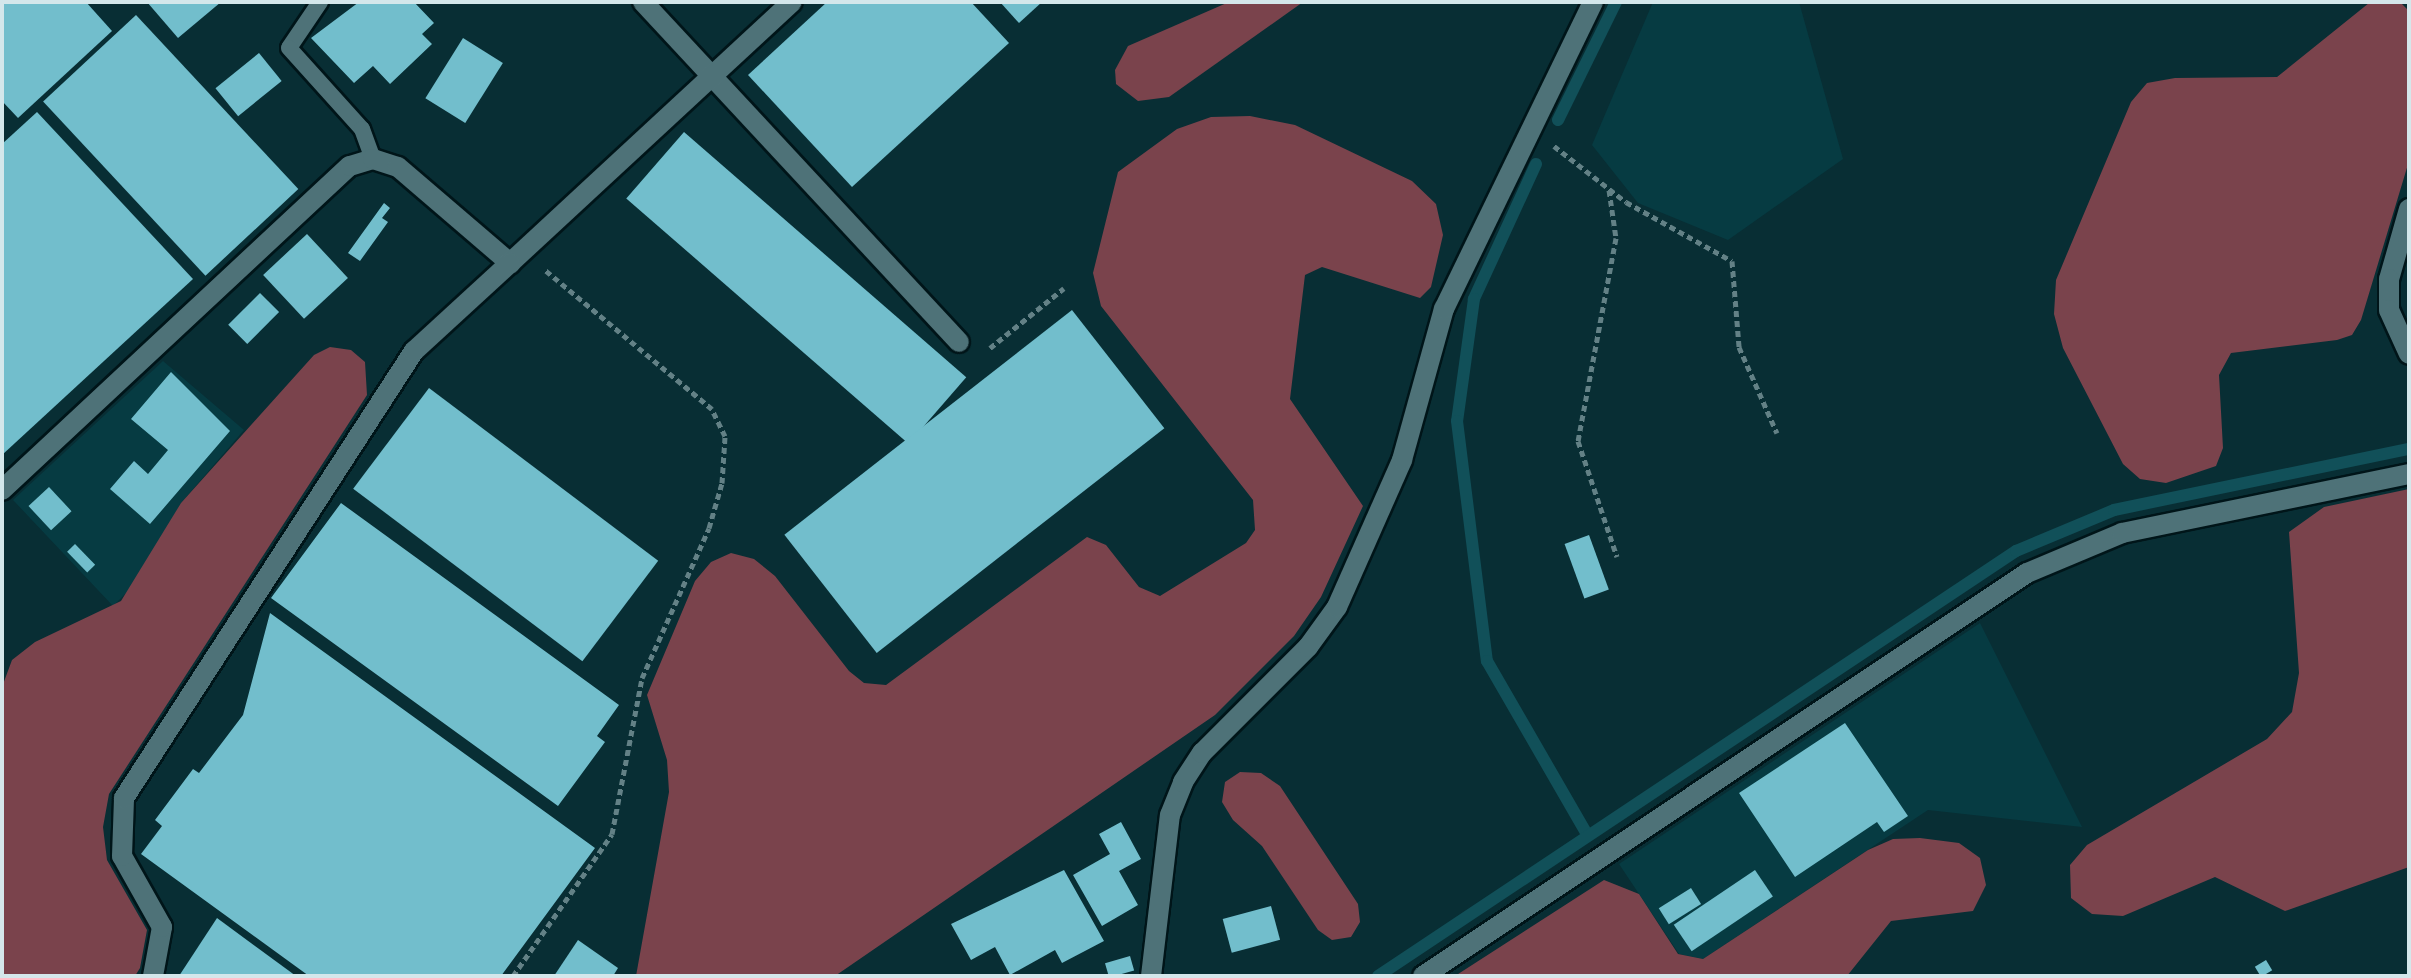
<!DOCTYPE html>
<style>
body{margin:0}
#map{position:relative;width:2411px;height:978px;overflow:hidden;background:#082e34;font-family:"Varela Round",sans-serif}
div>[style]{position:absolute}
.built>*{inset:0;background:#063b42}
.forest>*{inset:0;background:#7a434c}
.stream>*{height:12px;margin:-6px;padding:0 6px;transform-origin:6px;border-radius:6px;background:#115059}
.building>*{inset:0;background:#72becc;transform-origin:0 0}
.path>*{height:5px;margin-top:-2.5px;transform-origin:0;background:repeating-linear-gradient(90deg,#638186 0 6px,transparent 0 10px)}
.roads{filter:drop-shadow(2px 0 #001519) drop-shadow(-2px 0 #001519) drop-shadow(0 2px #001519) drop-shadow(0 -2px #001519)}
.service>*{height:16px;margin:-8px;padding:0 8px;transform-origin:8px;border-radius:8px;background:#4e7278}
.minor>*{height:20px;margin:-10px;padding:0 10px;transform-origin:10px;border-radius:10px;background:#4e7278}
span{translate:-50% -50%;white-space:nowrap;text-align:center;line-height:1.15;-webkit-text-stroke:8px #051416;paint-order:stroke}
.frame{position:absolute;inset:0;border:4px solid #d4e7eb;pointer-events:none}
</style>
<div id="map">
<div class="built">
<i style="clip-path:polygon(1653px 2px,1799px 2px,1843px 159px,1728px 240px,1638px 203px,1592px 145px)"></i>
<i style="clip-path:polygon(163px 361px,244px 430px,181px 503px,135px 584px,113px 606px,13px 500px)"></i>
<i style="clip-path:polygon(1980px 623px,2082px 827px,1928px 810px,1703px 959px,1679px 954px,1619px 864px)"></i>
</div>
<div class="forest">
<i style="clip-path:polygon(1229px 2px,1303px 2px,1169px 97px,1138px 101px,1116px 84px,1115px 70px,1128px 46px)"></i>
<i style="clip-path:polygon(2400px 2px,2409px 11px,2409px 161px,2361px 320px,2352px 335px,2337px 340px,2231px 353px,2219px 375px,2223px 448px,2216px 466px,2166px 483px,2140px 479px,2123px 464px,2063px 348px,2054px 314px,2056px 280px,2131px 102px,2147px 83px,2175px 78px,2277px 77px,2369px 3px)"></i>
<i style="clip-path:polygon(1250px 116px,1295px 125px,1412px 181px,1436px 204px,1443px 235px,1431px 287px,1420px 298px,1322px 267px,1305px 275px,1290px 399px,1363px 506px,1321px 597px,1294px 636px,1215px 715px,835px 976px,636px 976px,669px 792px,667px 760px,647px 695px,695px 581px,711px 562px,731px 553px,754px 559px,775px 576px,849px 671px,864px 683px,886px 685px,1087px 537px,1106px 545px,1139px 587px,1160px 596px,1246px 543px,1255px 530px,1253px 500px,1101px 306px,1093px 273px,1118px 172px,1177px 129px,1211px 117px)"></i>
<i style="clip-path:polygon(330px 347px,351px 350px,365px 362px,367px 395px,109px 794px,103px 827px,107px 860px,147px 930px,140px 968px,135px 976px,2px 976px,2px 687px,12px 660px,35px 642px,121px 601px,181px 503px,314px 355px)"></i>
<i style="clip-path:polygon(2409px 489px,2409px 867px,2285px 911px,2215px 877px,2123px 916px,2092px 914px,2071px 898px,2070px 865px,2087px 845px,2267px 739px,2292px 712px,2299px 673px,2289px 532px,2324px 507px)"></i>
<i style="clip-path:polygon(1240px 772px,1261px 773px,1280px 786px,1358px 904px,1360px 922px,1351px 937px,1332px 940px,1318px 930px,1262px 846px,1233px 820px,1222px 802px,1225px 782px)"></i>
<i style="clip-path:polygon(1920px 838px,1959px 843px,1980px 858px,1986px 885px,1973px 911px,1891px 921px,1847px 976px,1455px 976px,1604px 880px,1639px 894px,1678px 954px,1703px 959px,1868px 850px,1893px 839px)"></i>
</div>
<div class="stream">
<i style="left:1558px;top:120px;width:131px;rotate:-63.8deg"></i>
<i style="left:1536px;top:164px;width:149px;rotate:114.7deg"></i>
<i style="left:1474px;top:299px;width:123px;rotate:97.9deg"></i>
<i style="left:1457px;top:421px;width:242px;rotate:82.9deg"></i>
<i style="left:1487px;top:661px;width:200px;rotate:60deg"></i>
<i style="left:1378px;top:976px;width:767px;rotate:-33.67deg"></i>
<i style="left:2016px;top:551px;width:106px;rotate:-22.7deg"></i>
<i style="left:2114px;top:510px;width:301px;rotate:-11.7deg"></i>
</div>
<div class="building">
<i style="clip-path:polygon(2px 2px,86px 2px,112px 31px,18px 118px,2px 101px)"></i>
<i style="clip-path:polygon(147px 2px,221px 2px,178px 38px)"></i>
<i style="clip-path:polygon(359px 2px,414px 2px,434px 23px,422px 34px,432px 44px,390px 84px,373px 66px,354px 83px,311px 38px)"></i>
<i style="clip-path:polygon(827px 2px,971px 2px,1009px 43px,852px 187px,748px 75px)"></i>
<i style="clip-path:polygon(1000px 2px,1042px 2px,1019px 23px)"></i>
<i style="left:136px;top:15px;width:238px;height:127px;rotate:47deg"></i>
<i style="left:463px;top:38px;width:47px;height:71px;rotate:32deg"></i>
<i style="left:259px;top:53px;width:36px;height:56px;rotate:51deg"></i>
<i style="clip-path:polygon(37px 112px,193px 279px,2px 455px,2px 144px)"></i>
<i style="left:684px;top:132px;width:374px;height:88px;rotate:41deg"></i>
<i style="clip-path:polygon(384px 203px,390px 208px,382px 218px,388px 222px,360px 261px,348px 253px)"></i>
<i style="left:307px;top:234px;width:60px;height:60px;rotate:47deg"></i>
<i style="left:260px;top:293px;width:27px;height:45px;rotate:45deg"></i>
<i style="left:1072px;top:310px;width:150px;height:365px;rotate:52deg"></i>
<i style="clip-path:polygon(171px 372px,230px 431px,150px 524px,110px 489px,134px 461px,148px 474px,168px 450px,131px 419px)"></i>
<i style="left:429px;top:388px;width:287px;height:126px;rotate:37deg"></i>
<i style="left:49px;top:487px;width:33px;height:28px;rotate:47deg"></i>
<i style="clip-path:polygon(341px 503px,619px 705px,597px 736px,605px 742px,558px 806px,271px 598px)"></i>
<i style="left:1589px;top:535px;width:58px;height:26px;rotate:70deg"></i>
<i style="left:75px;top:544px;width:29px;height:11px;rotate:46deg"></i>
<i style="clip-path:polygon(270px 613px,595px 848px,501px 976px,309px 976px,141px 854px,162px 826px,155px 820px,193px 769px,199px 773px,243px 715px)"></i>
<i style="clip-path:polygon(1845px 723px,1908px 816px,1884px 832px,1877px 822px,1795px 877px,1739px 793px)"></i>
<i style="clip-path:polygon(1121px 822px,1141px 859px,1119px 871px,1138px 905px,1102px 926px,1073px 875px,1110px 854px,1099px 834px)"></i>
<i style="clip-path:polygon(1064px 870px,1104px 941px,1062px 963px,1055px 950px,1010px 975px,995px 947px,971px 960px,951px 924px)"></i>
<i style="left:1755px;top:870px;width:32px;height:98px;rotate:56deg"></i>
<i style="left:1691px;top:888px;width:19px;height:38px;rotate:58deg"></i>
<i style="left:1271px;top:906px;width:35px;height:50px;rotate:75deg"></i>
<i style="clip-path:polygon(217px 918px,296px 976px,179px 976px)"></i>
<i style="clip-path:polygon(578px 940px,618px 968px,613px 976px,554px 976px)"></i>
<i style="left:1130px;top:956px;width:15px;height:26px;rotate:74deg"></i>
<i style="left:2266px;top:960px;width:12px;height:13px;rotate:59deg"></i>
</div>
<div class="path">
<i style="left:1554px;top:146px;width:91px;rotate:37.9deg"></i>
<i style="left:1626px;top:202px;width:121px;rotate:29.1deg"></i>
<i style="left:1732px;top:261px;width:86px;rotate:85.3deg"></i>
<i style="left:1739px;top:347px;width:94px;rotate:66.2deg"></i>
<i style="left:1609px;top:190px;width:49px;rotate:81.7deg"></i>
<i style="left:1616px;top:238px;width:207px;rotate:100.6deg"></i>
<i style="left:1578px;top:441px;width:122px;rotate:71.4deg"></i>
<i style="left:990px;top:348px;width:95px;rotate:-39deg"></i>
<i style="left:513px;top:976px;width:173px;rotate:-55.1deg"></i>
<i style="left:612px;top:834px;width:159px;rotate:-79.1deg"></i>
<i style="left:642px;top:678px;width:164px;rotate:-65.9deg"></i>
<i style="left:709px;top:528px;width:47px;rotate:-73.9deg"></i>
<i style="left:722px;top:483px;width:47px;rotate:-86.3deg"></i>
<i style="left:725px;top:436px;width:30px;rotate:-116deg"></i>
<i style="left:712px;top:409px;width:217px;rotate:-140.2deg"></i>
</div>
<div class="roads">
<div class="service">
<i style="left:320px;top:2px;width:55px;rotate:124deg"></i>
<i style="left:289px;top:48px;width:109px;rotate:48deg"></i>
<i style="left:362px;top:129px;width:32px;rotate:70deg"></i>
</div>
<div class="minor">
<i style="left:643px;top:2px;width:464px;rotate:47.1deg"></i>
<i style="left:2409px;top:209px;width:73px;rotate:105.9deg"></i>
<i style="left:2389px;top:279px;width:31px;rotate:90deg"></i>
<i style="left:2389px;top:310px;width:48px;rotate:65.6deg"></i>
<i style="left:2px;top:490px;width:475px;rotate:-43deg"></i>
<i style="left:350px;top:166px;width:24px;rotate:-17deg"></i>
<i style="left:373px;top:159px;width:26px;rotate:18deg"></i>
<i style="left:398px;top:167px;width:148px;rotate:40.6deg"></i>
<i style="left:510px;top:263px;width:384px;rotate:-42.8deg"></i>
<i style="left:153px;top:976px;width:50px;rotate:-79.6deg"></i>
<i style="left:162px;top:927px;width:81px;rotate:-119.4deg"></i>
<i style="left:122px;top:856px;width:58px;rotate:-88deg"></i>
<i style="left:124px;top:798px;width:533px;rotate:-57.03deg"></i>
<i style="left:414px;top:351px;width:130px;rotate:-42.5deg"></i>
<i style="left:1151px;top:976px;width:162px;rotate:-83.3deg"></i>
<i style="left:1170px;top:815px;width:35px;rotate:-68deg"></i>
<i style="left:1183px;top:782px;width:35px;rotate:-57deg"></i>
<i style="left:1202px;top:753px;width:150px;rotate:-45deg"></i>
<i style="left:1308px;top:647px;width:49px;rotate:-54.1deg"></i>
<i style="left:1337px;top:607px;width:161px;rotate:-66.1deg"></i>
<i style="left:1402px;top:460px;width:157px;rotate:-74.5deg"></i>
<i style="left:1444px;top:309px;width:341px;rotate:-64.1deg"></i>
<i style="left:1423px;top:976px;width:726px;rotate:-33.71deg"></i>
<i style="left:2027px;top:573px;width:103px;rotate:-22.8deg"></i>
<i style="left:2122px;top:533px;width:293px;rotate:-11.6deg"></i>
</div>
</div>
<div class="frame"></div>
</div>
